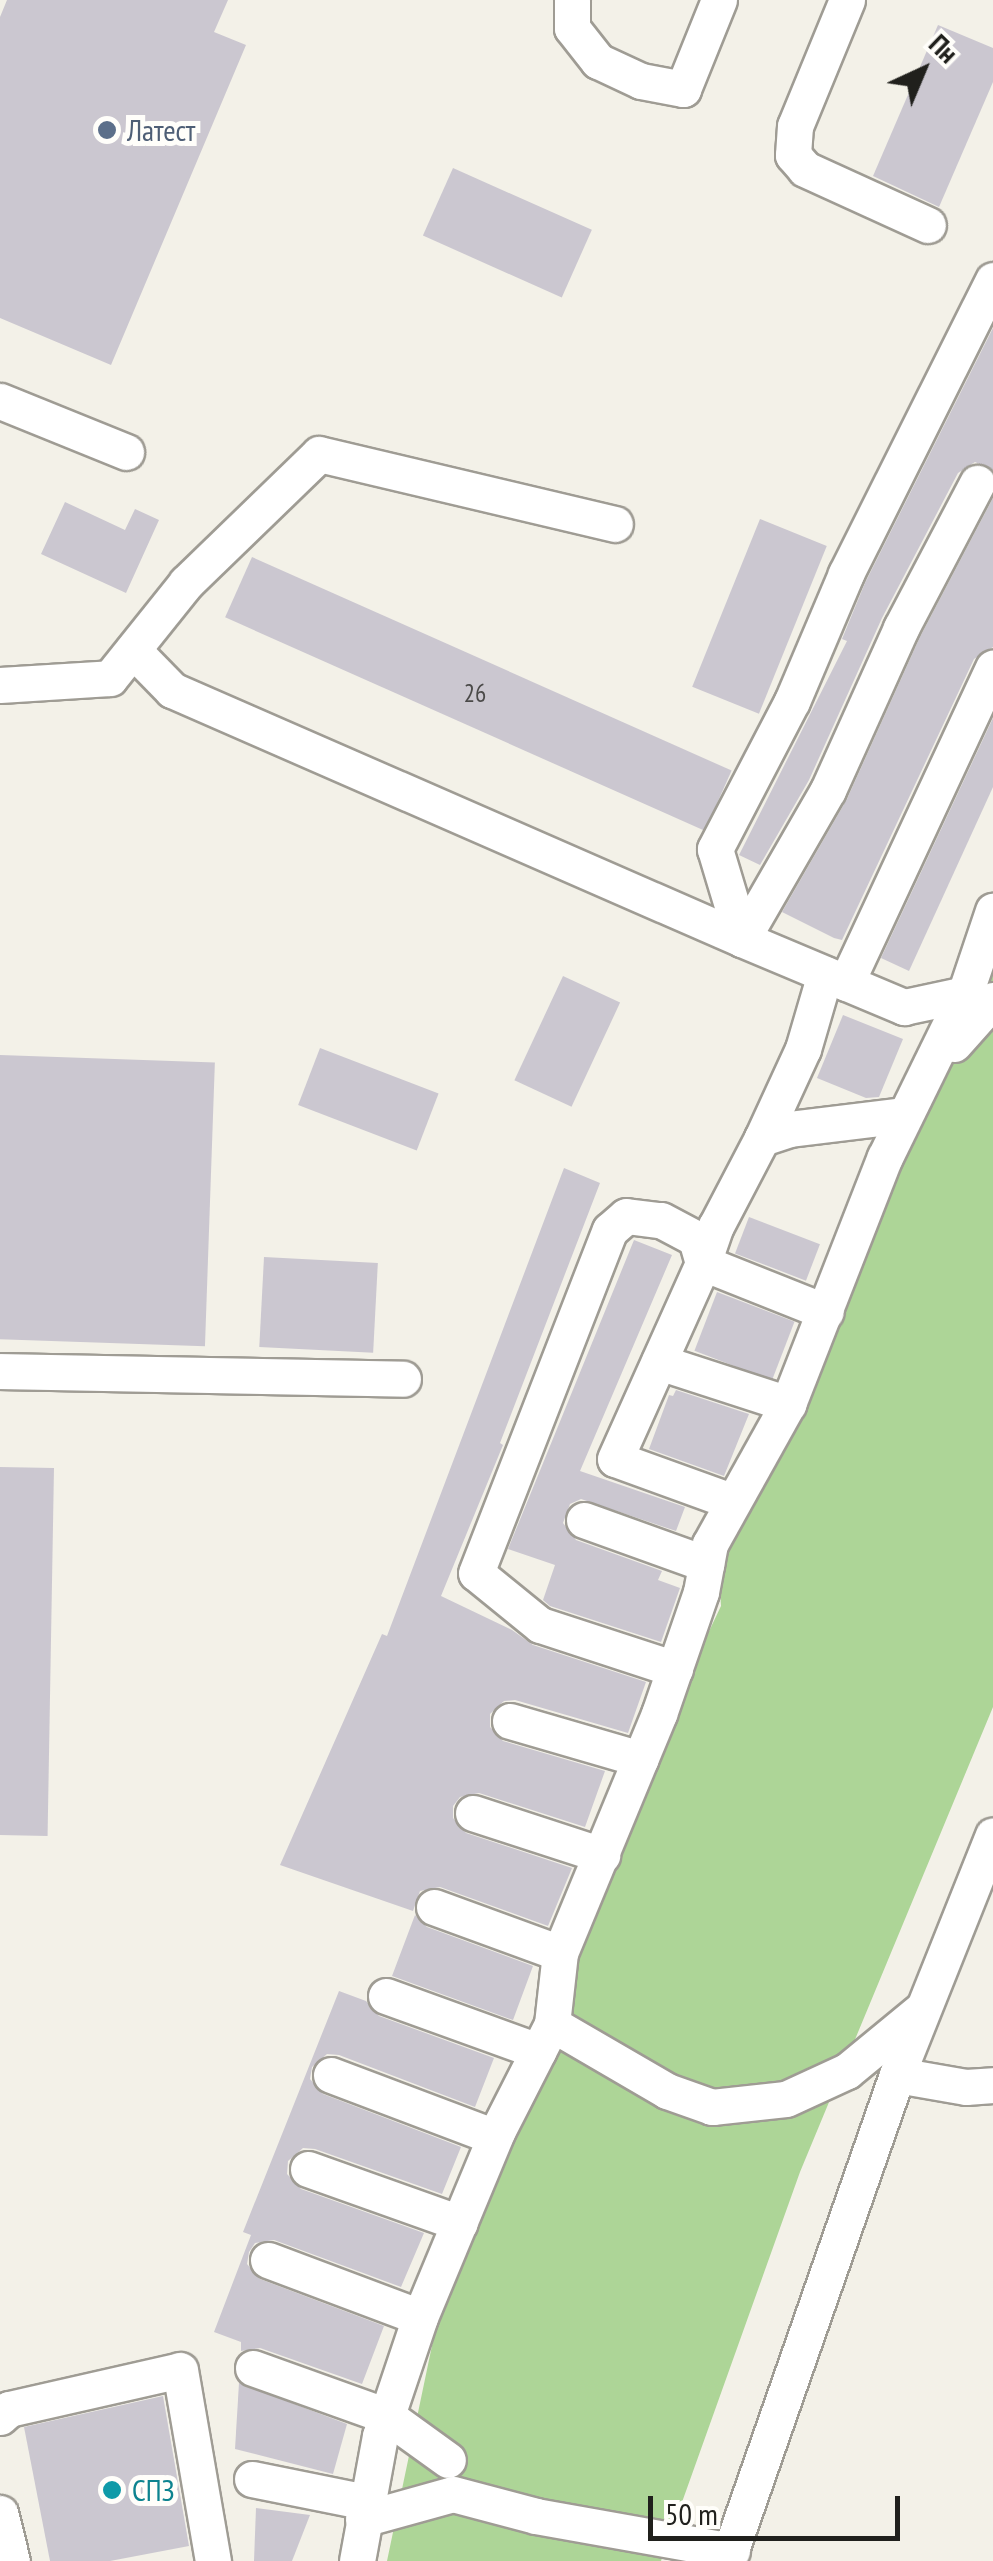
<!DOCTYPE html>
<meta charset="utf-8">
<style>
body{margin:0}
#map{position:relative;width:993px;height:2561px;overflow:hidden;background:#f3f1e8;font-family:"PT Sans Narrow",sans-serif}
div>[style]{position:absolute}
.green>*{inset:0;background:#add597}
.building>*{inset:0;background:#cbc7d0;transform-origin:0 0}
.roads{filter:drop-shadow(2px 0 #9f9c94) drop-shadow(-2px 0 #9f9c94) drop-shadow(0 2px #9f9c94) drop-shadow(0 -2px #9f9c94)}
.minor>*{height:35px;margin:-17.5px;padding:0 17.5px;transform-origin:17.5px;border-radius:17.5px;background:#fff}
.dots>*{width:28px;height:28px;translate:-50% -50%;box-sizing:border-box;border:5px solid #fffefa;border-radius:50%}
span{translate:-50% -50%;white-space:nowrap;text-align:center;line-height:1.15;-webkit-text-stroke:10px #fffefa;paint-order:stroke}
.number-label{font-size:25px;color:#4b4a49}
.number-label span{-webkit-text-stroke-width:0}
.service-label{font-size:30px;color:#4e5e75}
.left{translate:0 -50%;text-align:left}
.culture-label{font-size:30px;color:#0d838f}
.north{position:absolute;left:873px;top:20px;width:100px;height:100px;-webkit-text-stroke:8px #fffefa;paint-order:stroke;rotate:44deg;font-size:28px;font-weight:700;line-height:40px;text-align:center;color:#20201c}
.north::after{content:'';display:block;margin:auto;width:35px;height:45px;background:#20201c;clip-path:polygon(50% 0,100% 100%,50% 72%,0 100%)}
.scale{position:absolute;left:648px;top:2496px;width:252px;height:45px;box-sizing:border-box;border:5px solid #20201c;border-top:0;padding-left:12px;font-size:30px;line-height:35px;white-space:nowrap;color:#20201c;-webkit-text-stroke:8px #fffefa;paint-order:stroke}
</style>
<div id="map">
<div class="green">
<i style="clip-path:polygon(993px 939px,993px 1707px,800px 2172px,661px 2561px,387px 2561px,448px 2269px,639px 1779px,721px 1606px,718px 1558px,889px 1187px)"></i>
</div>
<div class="building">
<i style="clip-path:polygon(7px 0,228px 0,214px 32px,246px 45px,111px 365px,0 318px,0 17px)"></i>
<i style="clip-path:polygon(938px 25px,993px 48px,993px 82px,939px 207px,873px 176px)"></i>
<i style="left:453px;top:168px;width:152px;height:74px;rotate:24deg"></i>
<i style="clip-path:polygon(993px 328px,993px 470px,975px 462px,958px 473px,882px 618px,809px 780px,760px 865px,739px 855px,847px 641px,842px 639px,865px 583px)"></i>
<i style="clip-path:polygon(993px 498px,993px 647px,974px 659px,842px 940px,834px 938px,782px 912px,847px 799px,920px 637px)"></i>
<i style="clip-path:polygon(65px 502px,125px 530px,135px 509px,159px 520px,126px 593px,41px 554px)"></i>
<i style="left:760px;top:519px;width:72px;height:181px;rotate:22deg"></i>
<i style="left:252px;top:557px;width:525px;height:66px;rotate:24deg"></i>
<i style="clip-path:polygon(993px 718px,993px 787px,909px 971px,881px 958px)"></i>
<i style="left:563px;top:976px;width:63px;height:115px;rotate:25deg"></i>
<i style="clip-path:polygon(843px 1015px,903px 1039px,879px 1097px,866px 1098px,817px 1078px)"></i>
<i style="left:320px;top:1048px;width:127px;height:61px;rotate:21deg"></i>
<i style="left:0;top:1055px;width:215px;height:284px;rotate:2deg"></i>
<i style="clip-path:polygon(564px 1168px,600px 1183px,500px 1443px,503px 1445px,441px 1596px,512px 1630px,533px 1645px,646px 1682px,628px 1733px,515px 1700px,504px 1701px,490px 1714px,490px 1727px,503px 1741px,605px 1771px,585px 1827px,479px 1793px,460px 1797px,453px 1806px,453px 1818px,466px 1833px,572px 1868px,548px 1926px,440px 1887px,420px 1891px,413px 1911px,280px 1865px,382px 1634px,387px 1636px)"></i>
<i style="left:749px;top:1217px;width:76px;height:39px;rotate:21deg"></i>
<i style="clip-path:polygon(634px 1240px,672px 1255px,580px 1471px,685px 1507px,676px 1531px,581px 1499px,570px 1504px,563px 1523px,576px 1540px,662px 1571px,658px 1580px,680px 1588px,661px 1642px,550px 1606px,543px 1600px,555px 1565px,508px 1549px)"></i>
<i style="left:264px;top:1257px;width:114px;height:90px;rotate:3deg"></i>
<i style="left:717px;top:1292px;width:83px;height:63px;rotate:21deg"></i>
<i style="clip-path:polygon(676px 1390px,749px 1414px,724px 1476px,649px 1449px,669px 1395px,673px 1396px)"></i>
<i style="left:0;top:1467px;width:54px;height:368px;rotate:1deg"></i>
<i style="clip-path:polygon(415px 1915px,427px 1927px,533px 1966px,513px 2020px,392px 1976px)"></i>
<i style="clip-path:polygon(339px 1991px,366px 2001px,379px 2016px,494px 2058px,475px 2107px,339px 2055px,327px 2054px,312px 2067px,310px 2079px,323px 2094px,461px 2147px,442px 2194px,315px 2149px,303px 2148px,288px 2161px,287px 2174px,301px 2189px,424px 2233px,401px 2287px,274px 2240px,255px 2243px,249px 2252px,247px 2264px,260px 2279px,384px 2326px,362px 2384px,260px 2348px,241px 2351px,241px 2342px,214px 2332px,251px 2235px,243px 2232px)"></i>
<i style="clip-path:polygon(239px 2383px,347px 2424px,333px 2474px,235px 2449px)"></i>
<i style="clip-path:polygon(163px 2396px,189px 2546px,110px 2561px,50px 2561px,24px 2427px)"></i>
<i style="clip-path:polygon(256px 2508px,310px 2515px,292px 2561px,254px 2561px)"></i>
</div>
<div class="roads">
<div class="minor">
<i style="left:572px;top:0;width:28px;rotate:90deg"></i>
<i style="left:572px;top:28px;width:42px;rotate:51.8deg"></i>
<i style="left:598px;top:61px;width:47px;rotate:24.9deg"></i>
<i style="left:641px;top:81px;width:43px;rotate:10.8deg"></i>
<i style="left:683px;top:89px;width:96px;rotate:-68deg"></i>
<i style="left:847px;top:0;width:136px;rotate:112.4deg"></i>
<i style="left:795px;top:126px;width:29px;rotate:94deg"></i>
<i style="left:793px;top:155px;width:18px;rotate:49deg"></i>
<i style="left:805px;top:169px;width:135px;rotate:24.5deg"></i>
<i style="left:993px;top:280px;width:329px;rotate:116.6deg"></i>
<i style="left:846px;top:574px;width:138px;rotate:113deg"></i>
<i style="left:792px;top:701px;width:167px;rotate:117.5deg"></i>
<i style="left:715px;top:849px;width:94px;rotate:73.3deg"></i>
<i style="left:742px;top:939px;width:176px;rotate:22.8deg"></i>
<i style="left:904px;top:1007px;width:62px;rotate:-12deg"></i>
<i style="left:965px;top:994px;width:88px;rotate:-71.4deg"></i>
<i style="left:0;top:401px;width:136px;rotate:22deg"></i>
<i style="left:133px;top:650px;width:56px;rotate:45.7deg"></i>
<i style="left:172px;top:690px;width:622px;rotate:23.6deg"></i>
<i style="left:742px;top:939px;width:172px;rotate:-60deg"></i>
<i style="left:828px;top:790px;width:178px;rotate:-65.7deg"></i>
<i style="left:901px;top:628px;width:164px;rotate:-62.3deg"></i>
<i style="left:0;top:685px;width:110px;rotate:-3.6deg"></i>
<i style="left:110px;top:678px;width:122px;rotate:-51.3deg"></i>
<i style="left:186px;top:583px;width:185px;rotate:-44.1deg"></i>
<i style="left:319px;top:454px;width:304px;rotate:13.3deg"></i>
<i style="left:846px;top:983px;width:348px;rotate:-65deg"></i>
<i style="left:954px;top:1044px;width:59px;rotate:-48.4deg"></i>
<i style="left:762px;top:1138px;width:98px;rotate:-65.3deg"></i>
<i style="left:803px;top:1049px;width:78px;rotate:-73.7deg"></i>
<i style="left:703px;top:1263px;width:39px;rotate:-71deg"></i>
<i style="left:716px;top:1226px;width:99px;rotate:-62.4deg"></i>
<i style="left:762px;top:1138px;width:28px;rotate:-18deg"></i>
<i style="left:789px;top:1129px;width:116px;rotate:-6.9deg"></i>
<i style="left:659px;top:1362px;width:136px;rotate:18deg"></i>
<i style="left:0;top:1371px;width:403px;rotate:1.1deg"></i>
<i style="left:731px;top:1501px;width:123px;rotate:-160.1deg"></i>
<i style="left:615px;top:1459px;width:215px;rotate:-65.8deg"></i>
<i style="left:703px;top:1263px;width:132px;rotate:21.7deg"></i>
<i style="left:584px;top:1520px;width:130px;rotate:19.8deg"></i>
<i style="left:675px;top:1669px;width:142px;rotate:-161.9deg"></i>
<i style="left:540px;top:1625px;width:82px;rotate:-140.9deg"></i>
<i style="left:476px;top:1573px;width:368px;rotate:-68.7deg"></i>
<i style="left:610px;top:1230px;width:21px;rotate:-41deg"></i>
<i style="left:626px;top:1216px;width:35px;rotate:7deg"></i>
<i style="left:661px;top:1220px;width:40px;rotate:28deg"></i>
<i style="left:696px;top:1239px;width:25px;rotate:74deg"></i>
<i style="left:510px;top:1721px;width:136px;rotate:16.2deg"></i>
<i style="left:473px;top:1813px;width:136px;rotate:18deg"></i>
<i style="left:434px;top:1907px;width:134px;rotate:20.1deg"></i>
<i style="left:386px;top:1996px;width:162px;rotate:19.9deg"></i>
<i style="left:552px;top:2024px;width:133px;rotate:30.2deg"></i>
<i style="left:667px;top:2091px;width:48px;rotate:19.6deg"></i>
<i style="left:712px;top:2107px;width:74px;rotate:-6.2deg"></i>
<i style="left:786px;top:2099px;width:67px;rotate:-24.7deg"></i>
<i style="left:847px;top:2071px;width:96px;rotate:-39.5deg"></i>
<i style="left:331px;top:2075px;width:175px;rotate:20.7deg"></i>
<i style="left:897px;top:2075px;width:70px;rotate:9.9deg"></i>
<i style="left:966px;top:2087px;width:27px;rotate:-4deg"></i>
<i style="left:308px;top:2169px;width:161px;rotate:19.6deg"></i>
<i style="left:268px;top:2260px;width:162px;rotate:20.6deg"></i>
<i style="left:253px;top:2368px;width:142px;rotate:19.7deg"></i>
<i style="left:387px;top:2416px;width:75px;rotate:35.8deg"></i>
<i style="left:0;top:2417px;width:12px;rotate:-42deg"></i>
<i style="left:9px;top:2409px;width:175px;rotate:-12.8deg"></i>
<i style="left:180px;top:2370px;width:194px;rotate:80.2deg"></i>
<i style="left:252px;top:2479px;width:116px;rotate:11.4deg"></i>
<i style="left:0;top:2513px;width:49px;rotate:76deg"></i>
<i style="left:363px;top:2519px;width:93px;rotate:-15.5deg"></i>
<i style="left:453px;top:2494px;width:86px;rotate:14.8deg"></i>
<i style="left:536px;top:2516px;width:199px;rotate:10.1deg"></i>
<i style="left:357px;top:2561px;width:127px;rotate:-79.6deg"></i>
<i style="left:380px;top:2436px;width:126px;rotate:-71.4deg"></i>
<i style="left:420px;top:2317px;width:200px;rotate:-67.4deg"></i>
<i style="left:497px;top:2132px;width:121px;rotate:-63deg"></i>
<i style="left:552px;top:2024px;width:71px;rotate:-83.6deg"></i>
<i style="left:560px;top:1953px;width:259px;rotate:-67.5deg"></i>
<i style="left:659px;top:1714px;width:129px;rotate:-71deg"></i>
<i style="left:701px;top:1592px;width:49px;rotate:-79.4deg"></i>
<i style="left:710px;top:1544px;width:160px;rotate:-60.9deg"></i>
<i style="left:788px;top:1404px;width:265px;rotate:-68.6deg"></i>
<i style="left:885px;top:1157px;width:182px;rotate:-63.9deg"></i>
<i style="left:727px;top:2561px;width:515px;rotate:-70.72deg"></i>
<i style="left:897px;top:2075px;width:258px;rotate:-68.2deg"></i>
</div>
</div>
<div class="dots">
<i style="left:107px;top:130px;background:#5c6f8a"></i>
<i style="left:112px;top:2490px;background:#0f9aa8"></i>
</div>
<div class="number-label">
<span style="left:475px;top:693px">26</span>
</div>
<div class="service-label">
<span class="left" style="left:127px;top:130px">Латест</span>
</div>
<div class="culture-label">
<span class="left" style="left:132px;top:2490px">СПЗ</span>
</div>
<div class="north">Пн</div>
<div class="scale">50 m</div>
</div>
